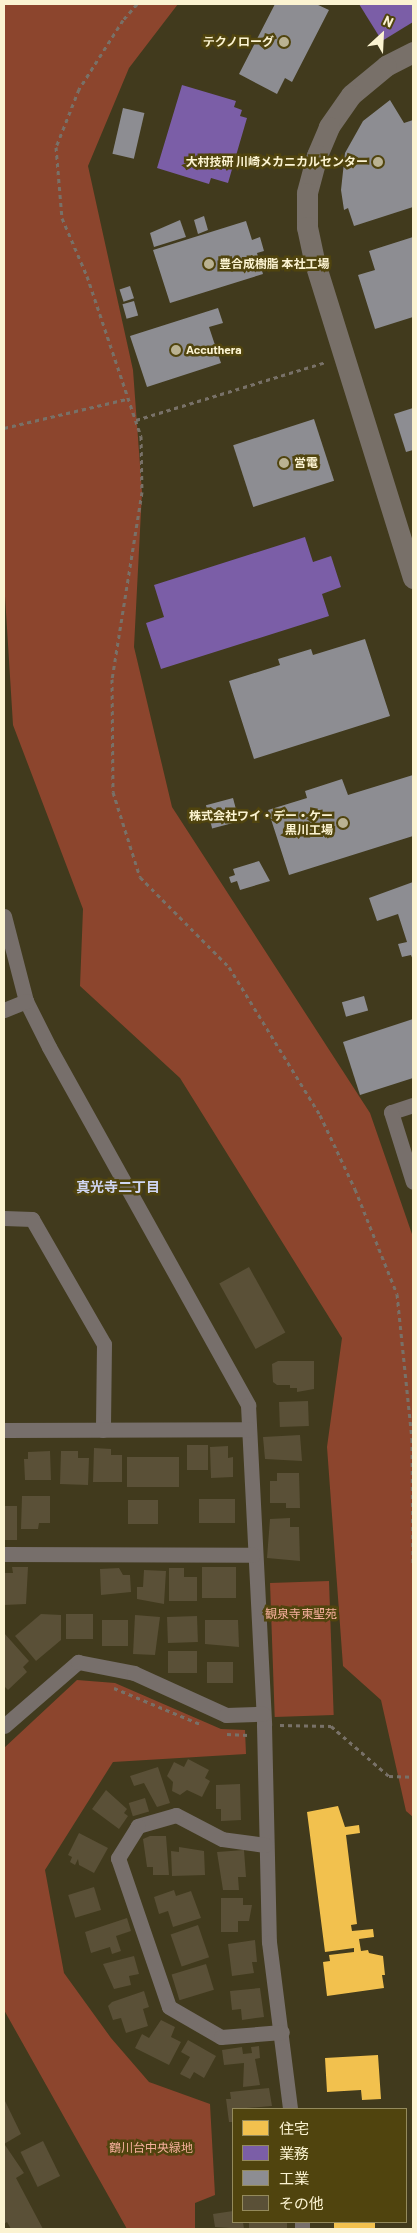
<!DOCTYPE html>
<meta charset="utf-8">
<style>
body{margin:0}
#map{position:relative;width:417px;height:2233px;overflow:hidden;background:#413a1d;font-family:Barlow,"Noto Sans JP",sans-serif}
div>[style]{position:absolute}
.green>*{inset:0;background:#8c452d;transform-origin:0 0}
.homes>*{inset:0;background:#f2c14e;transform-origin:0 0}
.offices>*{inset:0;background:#7b5ea7}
.industry>*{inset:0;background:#8d8d92;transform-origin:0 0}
.building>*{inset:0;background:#5a5037;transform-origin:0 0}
.path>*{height:3px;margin-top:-1.5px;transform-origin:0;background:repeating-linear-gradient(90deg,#787168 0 4px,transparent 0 8px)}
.street>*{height:15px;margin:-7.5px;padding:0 7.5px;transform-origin:7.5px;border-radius:7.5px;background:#776f6b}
.secondary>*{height:21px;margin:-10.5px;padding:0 10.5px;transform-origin:10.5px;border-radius:10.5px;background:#787069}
.dots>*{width:14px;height:14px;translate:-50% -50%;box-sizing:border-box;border:2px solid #50440e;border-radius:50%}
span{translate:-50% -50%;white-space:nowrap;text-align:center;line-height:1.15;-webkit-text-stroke:5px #50440e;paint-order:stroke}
.poi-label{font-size:12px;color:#fbf3d1;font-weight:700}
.right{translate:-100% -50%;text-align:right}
.left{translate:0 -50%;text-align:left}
.park-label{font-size:12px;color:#f4ae9a}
.neighbourhood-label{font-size:14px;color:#d0d6f3;font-weight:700}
.frame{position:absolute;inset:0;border:5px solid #fbf3d1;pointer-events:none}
.legend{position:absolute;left:232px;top:2108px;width:175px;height:115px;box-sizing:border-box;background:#50440e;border:1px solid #948a5c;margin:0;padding:6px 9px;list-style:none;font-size:15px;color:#fbf3d1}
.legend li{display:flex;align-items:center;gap:10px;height:25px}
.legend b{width:25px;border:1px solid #948a5c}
.north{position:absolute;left:357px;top:10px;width:50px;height:50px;-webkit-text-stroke:4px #50440e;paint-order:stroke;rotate:25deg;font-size:14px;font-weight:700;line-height:20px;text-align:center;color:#fbf3d1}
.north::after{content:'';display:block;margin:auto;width:18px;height:22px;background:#fbf3d1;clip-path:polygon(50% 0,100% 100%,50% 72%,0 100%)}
</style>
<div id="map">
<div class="green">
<i style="clip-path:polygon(4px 4px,178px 4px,129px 68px,88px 166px,133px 370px,142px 492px,134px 647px,172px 807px,370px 1113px,413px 1237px,413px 1817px,406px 1811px,381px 1700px,343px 1666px,327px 1447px,342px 1338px,180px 1078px,80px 986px,83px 909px,13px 725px,4px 580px)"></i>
<i style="left:329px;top:1581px;width:134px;height:59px;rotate:88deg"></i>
<i style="clip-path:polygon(77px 1680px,115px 1683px,221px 1729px,245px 1730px,246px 1754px,113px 1762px,45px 1870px,64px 1973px,111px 2038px,149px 2082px,210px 2104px,215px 2195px,195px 2203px,195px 2229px,127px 2229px,4px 2010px,4px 1748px)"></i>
</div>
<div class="homes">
<i style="clip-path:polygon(338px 1806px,345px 1827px,359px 1825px,360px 1833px,346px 1835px,357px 1924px,351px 1925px,352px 1931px,373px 1929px,374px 1937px,359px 1939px,361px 1951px,368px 1950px,369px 1953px,383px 1956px,385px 1975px,382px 1975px,384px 1988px,327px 1996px,323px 1962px,330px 1961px,329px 1955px,354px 1952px,354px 1948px,325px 1952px,307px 1812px)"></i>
<i style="clip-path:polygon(378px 2055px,381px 2099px,362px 2100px,361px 2090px,327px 2092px,325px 2058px)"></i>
<i style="left:334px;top:2222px;width:41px;height:7px"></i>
</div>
<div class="offices">
<i style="clip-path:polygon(359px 4px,413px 4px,413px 22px,382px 41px)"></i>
<i style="clip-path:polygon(182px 85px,236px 101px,234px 107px,242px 110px,240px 116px,247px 118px,228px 183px,211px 178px,209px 184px,157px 168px)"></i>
<i style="clip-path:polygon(305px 537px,313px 562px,331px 556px,341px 587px,322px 594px,329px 616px,161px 669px,146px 623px,164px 617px,154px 585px)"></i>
</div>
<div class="industry">
<i style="clip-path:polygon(275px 4px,316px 4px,329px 10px,292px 82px,285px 78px,277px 94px,239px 74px)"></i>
<i style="clip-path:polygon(390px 100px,404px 123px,413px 120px,413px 207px,354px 226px,348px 208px,344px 210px,341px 190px,345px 153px,363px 121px)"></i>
<i style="left:123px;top:108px;width:22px;height:47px;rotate:13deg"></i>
<i style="clip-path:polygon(204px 216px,208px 230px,198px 234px,194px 220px)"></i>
<i style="clip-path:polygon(180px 220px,186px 237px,154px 247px,150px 233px)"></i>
<i style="clip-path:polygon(246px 221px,252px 240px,260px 237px,264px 251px,257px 253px,263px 274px,170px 303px,153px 250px)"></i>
<i style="clip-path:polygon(413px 237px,413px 317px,375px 329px,358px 275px,375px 270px,369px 251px)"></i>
<i style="left:130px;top:286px;width:13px;height:11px;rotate:72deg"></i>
<i style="left:134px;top:301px;width:15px;height:12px;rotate:74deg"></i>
<i style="clip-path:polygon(218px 308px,223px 323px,209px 327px,221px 363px,147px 387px,130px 336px)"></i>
<i style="clip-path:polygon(413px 408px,413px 450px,406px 452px,394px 414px)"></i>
<i style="left:314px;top:419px;width:65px;height:85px;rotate:72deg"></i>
<i style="clip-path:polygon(365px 639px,390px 716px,254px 759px,229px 681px,280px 665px,278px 659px,311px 649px,313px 655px)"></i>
<i style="clip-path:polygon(413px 775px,413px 836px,289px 875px,268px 810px,307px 798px,305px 791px,342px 779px,348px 795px)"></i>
<i style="left:233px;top:798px;width:24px;height:28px;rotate:75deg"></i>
<i style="clip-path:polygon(259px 861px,270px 881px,240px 890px,237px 881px,231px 883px,229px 877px,235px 875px,233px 869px)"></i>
<i style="clip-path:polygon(413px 882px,413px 960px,411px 955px,402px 957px,398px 944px,407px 942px,398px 914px,377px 921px,369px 898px)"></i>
<i style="left:364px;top:996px;width:15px;height:23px;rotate:74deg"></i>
<i style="clip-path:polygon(413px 1019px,413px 1078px,360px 1095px,343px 1042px)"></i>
</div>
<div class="building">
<i style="left:249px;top:1267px;width:75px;height:34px;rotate:61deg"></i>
<i style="clip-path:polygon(278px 1361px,314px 1361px,314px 1389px,297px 1392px,297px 1388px,290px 1388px,290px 1385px,277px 1385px,273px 1382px,272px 1364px)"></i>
<i style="left:308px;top:1401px;width:25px;height:29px;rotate:88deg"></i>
<i style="clip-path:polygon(300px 1435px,302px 1461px,265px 1459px,263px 1437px)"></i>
<i style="left:187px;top:1445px;width:21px;height:25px"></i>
<i style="clip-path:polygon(228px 1446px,228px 1458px,233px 1457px,233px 1477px,211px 1478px,210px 1447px)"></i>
<i style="clip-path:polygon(94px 1448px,111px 1449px,111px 1455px,122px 1455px,122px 1482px,93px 1482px)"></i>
<i style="clip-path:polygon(50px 1451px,51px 1480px,25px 1480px,24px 1459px,28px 1459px,28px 1452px)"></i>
<i style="clip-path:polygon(61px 1451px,78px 1451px,78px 1458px,89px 1458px,88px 1485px,60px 1484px)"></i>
<i style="left:127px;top:1457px;width:52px;height:30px"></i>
<i style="clip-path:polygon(277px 1473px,299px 1473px,300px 1508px,286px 1508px,286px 1503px,270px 1503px,270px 1481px,277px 1481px)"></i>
<i style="clip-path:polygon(22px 1496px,50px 1496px,50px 1523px,39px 1523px,38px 1529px,21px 1529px)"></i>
<i style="left:199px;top:1499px;width:36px;height:24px"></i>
<i style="left:128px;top:1500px;width:30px;height:24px"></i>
<i style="left:4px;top:1506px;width:13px;height:34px"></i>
<i style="clip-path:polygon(290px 1518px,290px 1527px,299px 1527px,300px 1561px,267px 1558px,270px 1519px)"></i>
<i style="clip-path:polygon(12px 1567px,28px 1567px,26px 1604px,4px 1605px,4px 1573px,13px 1573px)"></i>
<i style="left:202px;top:1567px;width:34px;height:31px"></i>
<i style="clip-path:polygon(119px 1568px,123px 1575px,130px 1575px,131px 1592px,101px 1595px,100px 1569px)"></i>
<i style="clip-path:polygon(169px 1568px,184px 1568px,184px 1577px,197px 1577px,197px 1601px,169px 1601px)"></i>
<i style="clip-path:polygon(144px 1570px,166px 1571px,164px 1604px,137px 1599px,137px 1587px,143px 1587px)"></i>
<i style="clip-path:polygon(41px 1614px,61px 1615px,61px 1640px,36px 1661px,15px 1636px)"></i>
<i style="left:66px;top:1614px;width:27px;height:25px"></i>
<i style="clip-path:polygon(135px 1615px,160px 1617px,155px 1655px,133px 1654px)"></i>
<i style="left:197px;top:1616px;width:26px;height:30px;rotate:88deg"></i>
<i style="left:102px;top:1620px;width:26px;height:26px"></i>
<i style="clip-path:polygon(205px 1620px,238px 1620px,239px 1647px,205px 1644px)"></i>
<i style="clip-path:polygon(4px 1633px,29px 1661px,23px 1667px,27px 1672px,8px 1690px,4px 1686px)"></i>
<i style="left:197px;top:1651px;width:22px;height:29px;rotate:90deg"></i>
<i style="left:207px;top:1662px;width:26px;height:21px"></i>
<i style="clip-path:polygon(188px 1759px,209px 1770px,205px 1778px,210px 1781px,202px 1797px,187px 1790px,180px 1795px,172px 1791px,173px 1782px,167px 1776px,174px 1762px,184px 1767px)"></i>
<i style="clip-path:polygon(158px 1767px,170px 1803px,157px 1807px,144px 1783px,134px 1786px,130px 1776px)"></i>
<i style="clip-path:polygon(240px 1784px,241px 1820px,221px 1821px,221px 1809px,216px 1809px,216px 1785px)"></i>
<i style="clip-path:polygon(106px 1790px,127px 1809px,124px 1813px,128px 1816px,119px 1829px,92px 1809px)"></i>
<i style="left:145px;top:1798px;width:14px;height:17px;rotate:73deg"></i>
<i style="clip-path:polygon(79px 1833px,108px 1848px,94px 1873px,79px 1865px,78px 1859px,75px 1865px,70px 1862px,72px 1857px,68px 1855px)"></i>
<i style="clip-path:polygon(150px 1836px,166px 1836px,169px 1875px,153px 1875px,153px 1867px,147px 1867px,143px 1839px)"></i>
<i style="clip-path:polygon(179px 1847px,204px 1851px,205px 1875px,172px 1876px,171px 1851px,179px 1852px)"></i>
<i style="clip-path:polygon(244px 1850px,246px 1877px,238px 1877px,239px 1890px,223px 1890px,217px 1852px)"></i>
<i style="left:94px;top:1887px;width:24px;height:27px;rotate:73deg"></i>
<i style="clip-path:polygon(174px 1890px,176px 1896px,191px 1891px,201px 1918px,173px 1927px,168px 1911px,159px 1914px,154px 1897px)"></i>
<i style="clip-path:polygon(221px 1898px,243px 1898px,243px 1905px,252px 1905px,249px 1921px,238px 1921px,238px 1932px,221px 1932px)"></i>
<i style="clip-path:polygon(127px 1918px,131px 1931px,116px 1936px,121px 1951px,112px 1954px,110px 1947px,91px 1953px,85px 1932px)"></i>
<i style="left:198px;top:1925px;width:34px;height:29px;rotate:71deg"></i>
<i style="clip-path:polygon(255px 1940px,257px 1962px,252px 1962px,254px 1973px,232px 1976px,228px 1944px)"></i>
<i style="clip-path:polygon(134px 1956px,139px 1974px,129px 1976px,131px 1985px,114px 1989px,103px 1964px)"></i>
<i style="left:206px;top:1964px;width:27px;height:36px;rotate:73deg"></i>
<i style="clip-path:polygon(260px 1988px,264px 2017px,242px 2020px,241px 2009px,232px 2010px,230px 1991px)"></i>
<i style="clip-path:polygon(144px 1991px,149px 2007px,143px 2009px,148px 2026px,126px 2033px,121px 2018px,113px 2020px,108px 2006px,112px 2002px)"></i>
<i style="clip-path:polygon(161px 2020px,175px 2027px,171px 2037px,181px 2042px,169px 2065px,135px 2048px,142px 2034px,149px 2038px)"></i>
<i style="clip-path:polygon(188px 2040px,216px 2056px,204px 2078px,194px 2072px,190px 2079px,180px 2074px,190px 2057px,181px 2052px)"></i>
<i style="clip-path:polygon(259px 2046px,260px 2058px,255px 2059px,260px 2085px,243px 2087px,244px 2063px,224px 2065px,222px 2050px,242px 2047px,243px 2054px,252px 2053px,251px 2047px)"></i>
<i style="clip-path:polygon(269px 2088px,272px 2106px,233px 2109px,233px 2122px,229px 2122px,226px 2099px,231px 2099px,230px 2092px)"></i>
<i style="clip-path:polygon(5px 2101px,21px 2134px,4px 2144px,4px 2102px)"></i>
<i style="left:43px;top:2141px;width:39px;height:25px;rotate:64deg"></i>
<i style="clip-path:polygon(5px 2145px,24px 2173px,16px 2178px,43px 2229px,11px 2229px,7px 2222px,4px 2224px)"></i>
<i style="clip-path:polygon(233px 2211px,233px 2222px,243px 2222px,244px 2229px,215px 2227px,213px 2214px)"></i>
<i style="left:249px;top:2222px;width:38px;height:7px"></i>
</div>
<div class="path">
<i style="left:137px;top:4px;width:21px;rotate:131deg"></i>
<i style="left:123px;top:20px;width:82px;rotate:122.5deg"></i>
<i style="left:79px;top:89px;width:62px;rotate:111.6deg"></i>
<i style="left:56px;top:147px;width:71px;rotate:85.2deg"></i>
<i style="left:62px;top:218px;width:63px;rotate:66.7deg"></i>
<i style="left:87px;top:276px;width:169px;rotate:71.4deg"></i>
<i style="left:141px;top:436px;width:56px;rotate:89deg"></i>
<i style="left:142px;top:492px;width:189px;rotate:99.1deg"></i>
<i style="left:112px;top:679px;width:113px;rotate:89.5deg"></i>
<i style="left:113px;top:792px;width:89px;rotate:72.4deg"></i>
<i style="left:140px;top:877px;width:127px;rotate:45.3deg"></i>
<i style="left:229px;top:967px;width:174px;rotate:58.4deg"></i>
<i style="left:320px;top:1115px;width:82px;rotate:64.7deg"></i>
<i style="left:355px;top:1189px;width:113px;rotate:68.2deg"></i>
<i style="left:397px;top:1294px;width:145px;rotate:84.1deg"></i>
<i style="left:412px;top:1438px;width:128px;rotate:89.6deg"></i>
<i style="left:136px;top:420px;width:199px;rotate:-17deg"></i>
<i style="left:4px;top:428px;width:126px;rotate:-13.3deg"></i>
<i style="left:114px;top:1688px;width:93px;rotate:22.7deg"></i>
<i style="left:280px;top:1725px;width:51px;rotate:1.1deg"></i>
<i style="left:331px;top:1726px;width:77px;rotate:40.8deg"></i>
<i style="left:389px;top:1776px;width:24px;rotate:2deg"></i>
<i style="left:227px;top:1734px;width:21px;rotate:3deg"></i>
</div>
<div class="street">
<i style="left:4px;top:916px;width:88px;rotate:75.5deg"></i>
<i style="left:26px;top:1001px;width:51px;rotate:63.4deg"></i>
<i style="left:49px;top:1047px;width:410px;rotate:60.9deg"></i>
<i style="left:248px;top:1405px;width:320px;rotate:87.1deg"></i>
<i style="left:264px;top:1725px;width:217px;rotate:88.7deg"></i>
<i style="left:269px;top:1942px;width:168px;rotate:82.8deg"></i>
<i style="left:4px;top:1010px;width:24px;rotate:-22deg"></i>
<i style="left:413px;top:1105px;width:23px;rotate:162deg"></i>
<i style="left:391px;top:1112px;width:73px;rotate:72.6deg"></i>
<i style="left:4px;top:1218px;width:28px;rotate:2deg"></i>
<i style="left:32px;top:1219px;width:144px;rotate:60.1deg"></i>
<i style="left:104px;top:1344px;width:86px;rotate:90.7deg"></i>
<i style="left:4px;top:1430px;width:245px;rotate:-0.2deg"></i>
<i style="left:4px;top:1554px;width:249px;rotate:0.2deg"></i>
<i style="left:4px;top:1726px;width:98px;rotate:-40.9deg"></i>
<i style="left:78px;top:1662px;width:57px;rotate:11.1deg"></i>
<i style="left:134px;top:1673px;width:101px;rotate:24.5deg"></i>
<i style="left:226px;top:1715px;width:37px;rotate:-2deg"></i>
<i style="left:265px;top:1845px;width:43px;rotate:-172.1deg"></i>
<i style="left:222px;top:1839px;width:52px;rotate:-152.4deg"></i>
<i style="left:176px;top:1815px;width:40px;rotate:164deg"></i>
<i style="left:138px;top:1826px;width:38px;rotate:122deg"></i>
<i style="left:118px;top:1858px;width:157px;rotate:71.1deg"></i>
<i style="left:169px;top:2007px;width:60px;rotate:30deg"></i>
<i style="left:221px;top:2037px;width:61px;rotate:-4.7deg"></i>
<i style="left:302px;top:2222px;width:7px;rotate:90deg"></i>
</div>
<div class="secondary">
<i style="left:413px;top:52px;width:30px;rotate:153deg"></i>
<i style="left:386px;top:66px;width:45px;rotate:140.4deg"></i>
<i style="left:351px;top:95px;width:39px;rotate:125deg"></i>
<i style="left:329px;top:127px;width:30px;rotate:113deg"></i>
<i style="left:317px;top:155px;width:39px;rotate:105deg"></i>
<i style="left:307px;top:193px;width:34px;rotate:90deg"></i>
<i style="left:307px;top:227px;width:34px;rotate:78deg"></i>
<i style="left:314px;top:260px;width:333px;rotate:72.7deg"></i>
</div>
<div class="dots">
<i style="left:284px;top:42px;background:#bab292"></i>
<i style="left:378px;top:162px;background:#bab292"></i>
<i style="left:209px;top:264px;background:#bab292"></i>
<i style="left:176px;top:350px;background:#bab292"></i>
<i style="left:284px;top:463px;background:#bab292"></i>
<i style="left:343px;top:823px;background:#bab292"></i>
</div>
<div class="poi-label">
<span class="right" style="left:274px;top:42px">テクノローグ</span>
<span class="right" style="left:368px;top:162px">大村技研 川崎メカニカルセンター</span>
<span class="left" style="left:219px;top:264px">豊合成樹脂 本社工場</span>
<span class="left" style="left:186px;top:350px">Accuthera</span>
<span class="left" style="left:294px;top:463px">営電</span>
<span class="right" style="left:333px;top:823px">株式会社ワイ・デー・ケー<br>黒川工場</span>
</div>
<div class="park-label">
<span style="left:301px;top:1614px">観泉寺東聖苑</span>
<span style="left:151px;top:2148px">鶴川台中央緑地</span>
</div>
<div class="neighbourhood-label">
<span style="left:118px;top:1187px">真光寺二丁目</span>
</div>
<div class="frame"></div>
<ul class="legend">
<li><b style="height:14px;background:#f2c14e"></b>住宅</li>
<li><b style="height:14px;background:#7b5ea7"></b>業務</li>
<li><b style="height:14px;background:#8d8d92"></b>工業</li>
<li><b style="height:14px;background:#5a5037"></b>その他</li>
</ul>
<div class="north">N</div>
</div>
